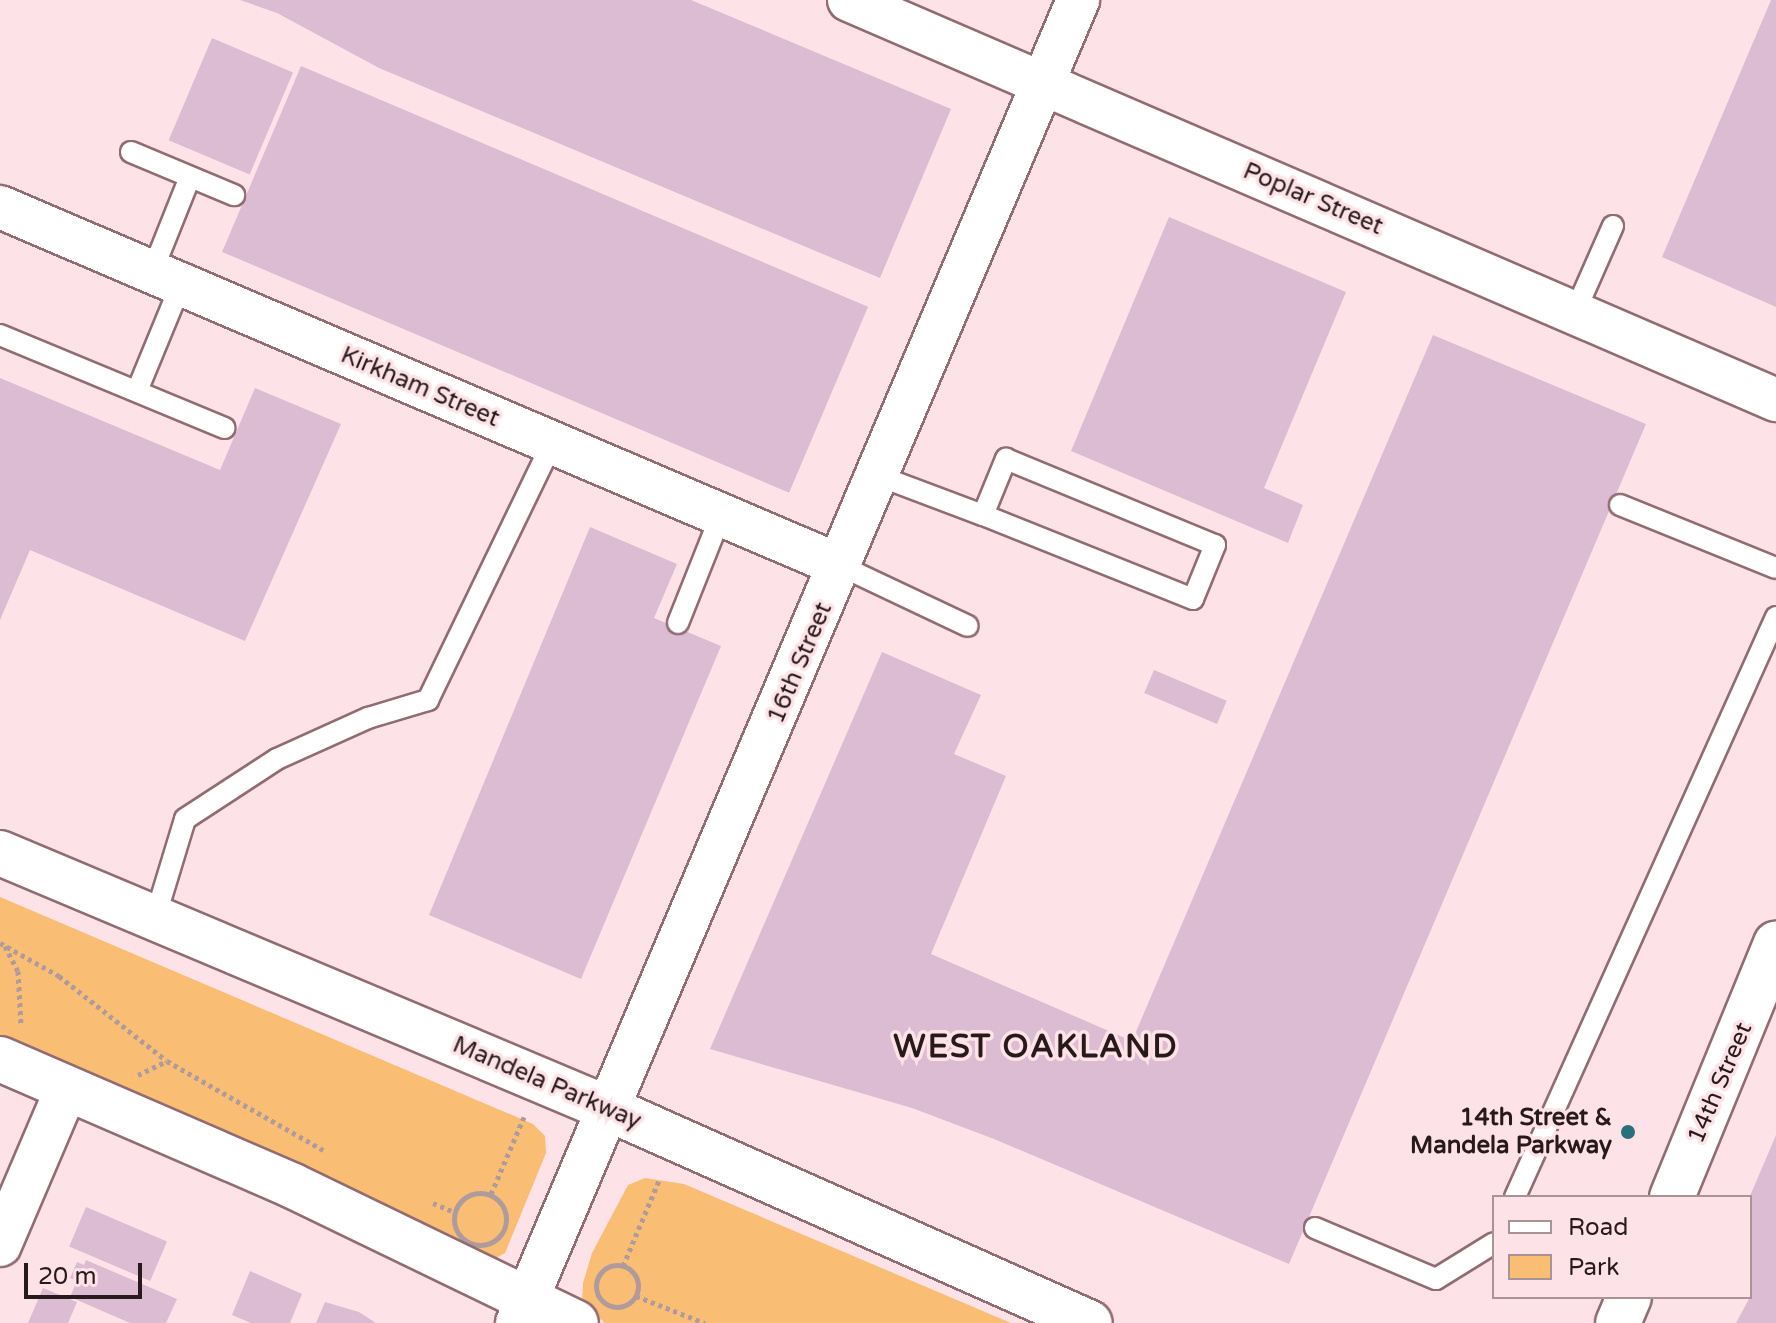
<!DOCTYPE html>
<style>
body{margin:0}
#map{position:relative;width:1776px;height:1323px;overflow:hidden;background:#fde3e7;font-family:"Varela Round",sans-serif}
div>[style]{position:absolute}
.green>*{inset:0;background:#f9be74}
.building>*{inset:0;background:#dcbcd3;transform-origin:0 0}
.path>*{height:5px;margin-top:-2.5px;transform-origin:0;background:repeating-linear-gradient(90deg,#af9a9d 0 4px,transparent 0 8px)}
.path>.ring{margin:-2.5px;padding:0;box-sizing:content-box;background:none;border:5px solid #af9a9d;border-radius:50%}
.roads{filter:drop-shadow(2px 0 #916c72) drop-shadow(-2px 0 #916c72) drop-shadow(0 2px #916c72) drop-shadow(0 -2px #916c72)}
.lane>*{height:20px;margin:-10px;padding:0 10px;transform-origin:10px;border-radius:10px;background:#fff}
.street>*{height:42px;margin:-21px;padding:0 21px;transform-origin:21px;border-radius:21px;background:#fff}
.secondary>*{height:44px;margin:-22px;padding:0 22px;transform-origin:22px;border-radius:22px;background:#fff}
.dots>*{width:22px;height:22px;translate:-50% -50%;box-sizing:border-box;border:4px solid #fde3e7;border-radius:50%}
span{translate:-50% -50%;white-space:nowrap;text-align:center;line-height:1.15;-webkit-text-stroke:7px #fde3e7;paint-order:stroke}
.street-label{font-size:24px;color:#281a1c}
.poi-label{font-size:24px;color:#281a1c;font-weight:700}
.right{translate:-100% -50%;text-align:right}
.district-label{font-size:32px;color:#281a1c;font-weight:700;letter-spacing:2px}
.legend{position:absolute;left:1492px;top:1195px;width:260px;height:104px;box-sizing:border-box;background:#fde3e7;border:2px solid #a89396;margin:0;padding:10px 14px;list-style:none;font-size:24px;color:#281a1c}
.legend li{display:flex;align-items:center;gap:16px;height:40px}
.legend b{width:40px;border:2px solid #a89396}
.scale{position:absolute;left:24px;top:1263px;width:118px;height:36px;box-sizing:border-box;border:4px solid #281a1c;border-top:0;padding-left:10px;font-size:24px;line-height:28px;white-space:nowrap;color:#281a1c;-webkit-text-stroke:6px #fde3e7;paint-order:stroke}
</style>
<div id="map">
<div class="green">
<i style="clip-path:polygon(0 897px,533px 1124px,545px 1136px,546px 1153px,505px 1253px,485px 1264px,0 1038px)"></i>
<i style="clip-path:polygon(645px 1178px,684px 1184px,1011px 1323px,605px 1323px,582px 1303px,583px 1283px,592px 1253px,628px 1185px)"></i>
</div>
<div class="building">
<i style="clip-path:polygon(240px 0,691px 0,951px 109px,880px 278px,379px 68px,277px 13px)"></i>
<i style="clip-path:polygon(1771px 0,1776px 0,1776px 307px,1662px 257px)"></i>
<i style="left:212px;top:38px;width:88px;height:111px;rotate:23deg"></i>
<i style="left:301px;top:66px;width:616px;height:202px;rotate:23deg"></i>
<i style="clip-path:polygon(1169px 217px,1346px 292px,1264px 488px,1303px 505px,1288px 543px,1071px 451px)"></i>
<i style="clip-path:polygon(1433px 335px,1646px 424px,1289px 1264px,994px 1139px,912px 1108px,710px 1049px,882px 652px,981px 695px,954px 754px,1006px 776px,931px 954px,1132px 1041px)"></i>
<i style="clip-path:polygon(0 378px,220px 470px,255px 388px,341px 424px,245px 641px,30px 550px,0 620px)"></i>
<i style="clip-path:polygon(590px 527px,677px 564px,654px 618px,721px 646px,581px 979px,429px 915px)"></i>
<i style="left:1154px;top:670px;width:79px;height:25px;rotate:23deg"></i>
<i style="clip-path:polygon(1776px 1135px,1776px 1323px,1736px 1323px,1750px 1297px,1750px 1196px)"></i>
<i style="left:86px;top:1207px;width:88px;height:43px;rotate:23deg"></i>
<i style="clip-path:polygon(86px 1260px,177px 1299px,166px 1323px,130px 1323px,70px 1297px,77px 1281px,70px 1278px,77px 1262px,84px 1265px)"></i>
<i style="clip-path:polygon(250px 1271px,302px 1294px,290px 1323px,251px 1323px,232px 1315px)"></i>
<i style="clip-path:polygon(43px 1288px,77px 1302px,68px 1323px,28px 1323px)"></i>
<i style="clip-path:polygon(325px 1302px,359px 1312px,376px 1323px,316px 1323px)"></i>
</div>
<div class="path">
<i style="left:0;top:943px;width:68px;rotate:29.2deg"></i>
<i style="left:59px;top:976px;width:137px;rotate:38.2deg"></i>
<i style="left:167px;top:1061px;width:180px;rotate:29.7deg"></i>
<i style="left:5px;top:946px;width:28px;rotate:63deg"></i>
<i style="left:18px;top:971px;width:54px;rotate:86.8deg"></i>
<i style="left:138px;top:1075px;width:32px;rotate:-26deg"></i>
<i class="ring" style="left:454px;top:1193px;width:47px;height:47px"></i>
<i style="left:491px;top:1194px;width:84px;rotate:-66.8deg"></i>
<i style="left:433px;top:1203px;width:23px;rotate:23deg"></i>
<i class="ring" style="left:596px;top:1265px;width:37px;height:37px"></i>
<i style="left:623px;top:1266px;width:95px;rotate:-67.2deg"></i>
<i style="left:636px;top:1296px;width:74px;rotate:21.4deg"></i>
</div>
<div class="roads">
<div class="lane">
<i style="left:131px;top:152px;width:112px;rotate:22.7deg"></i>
<i style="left:152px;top:272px;width:102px;rotate:-68.2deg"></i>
<i style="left:1575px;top:312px;width:94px;rotate:-66.2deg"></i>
<i style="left:0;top:335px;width:243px;rotate:22.5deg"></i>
<i style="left:137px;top:391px;width:116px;rotate:-67.6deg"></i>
<i style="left:879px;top:476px;width:111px;rotate:20.6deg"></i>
<i style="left:983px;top:515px;width:61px;rotate:-67.7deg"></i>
<i style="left:1006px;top:459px;width:226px;rotate:22.4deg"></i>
<i style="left:1215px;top:545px;width:58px;rotate:112.2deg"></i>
<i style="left:1193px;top:599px;width:226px;rotate:-158.2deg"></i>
<i style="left:1620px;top:505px;width:168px;rotate:22deg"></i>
<i style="left:841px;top:566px;width:140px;rotate:25.3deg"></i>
<i style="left:678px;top:623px;width:116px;rotate:-68.3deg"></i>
<i style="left:155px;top:918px;width:103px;rotate:-73.1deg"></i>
<i style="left:185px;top:819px;width:110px;rotate:-33.1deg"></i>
<i style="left:277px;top:759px;width:100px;rotate:-24.3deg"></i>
<i style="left:368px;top:718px;width:63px;rotate:-16.7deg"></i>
<i style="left:428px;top:700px;width:285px;rotate:-64.2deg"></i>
<i style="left:1515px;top:1197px;width:636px;rotate:-65.77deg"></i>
<i style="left:1315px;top:1228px;width:131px;rotate:22.9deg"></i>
<i style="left:1436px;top:1279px;width:68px;rotate:-31.8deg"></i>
</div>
<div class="street">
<i style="left:849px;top:0;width:1010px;rotate:23.34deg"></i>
<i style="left:0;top:207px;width:914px;rotate:23.12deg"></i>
<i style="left:0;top:1245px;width:171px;rotate:-66.9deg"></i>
<i style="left:517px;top:1323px;width:1437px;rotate:-67.02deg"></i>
</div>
<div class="secondary">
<i style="left:0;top:853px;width:661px;rotate:22.8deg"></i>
<i style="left:609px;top:1109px;width:526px;rotate:23.98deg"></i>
<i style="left:0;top:1059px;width:319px;rotate:23.4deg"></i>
<i style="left:293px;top:1186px;width:314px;rotate:25.8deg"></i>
<i style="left:1672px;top:1197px;width:274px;rotate:-67.7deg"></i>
<i style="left:1618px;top:1323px;width:28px;rotate:-67deg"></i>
</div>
</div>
<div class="dots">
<i style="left:1628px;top:1132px;background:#28707b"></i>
</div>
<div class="street-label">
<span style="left:1313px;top:199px;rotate:23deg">Poplar Street</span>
<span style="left:420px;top:387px;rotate:23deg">Kirkham Street</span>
<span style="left:800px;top:663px;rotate:-67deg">16th Street</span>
<span style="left:547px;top:1083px;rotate:23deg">Mandela Parkway</span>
<span style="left:1720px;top:1083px;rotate:-67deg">14th Street</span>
</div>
<div class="poi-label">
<span class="right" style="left:1612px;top:1132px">14th Street &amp;<br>Mandela Parkway</span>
</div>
<div class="district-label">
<span style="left:1036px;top:1047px">WEST OAKLAND</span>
</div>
<ul class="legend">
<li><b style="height:10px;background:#fff"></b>Road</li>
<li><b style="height:22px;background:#f9be74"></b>Park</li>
</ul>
<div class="scale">20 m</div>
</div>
